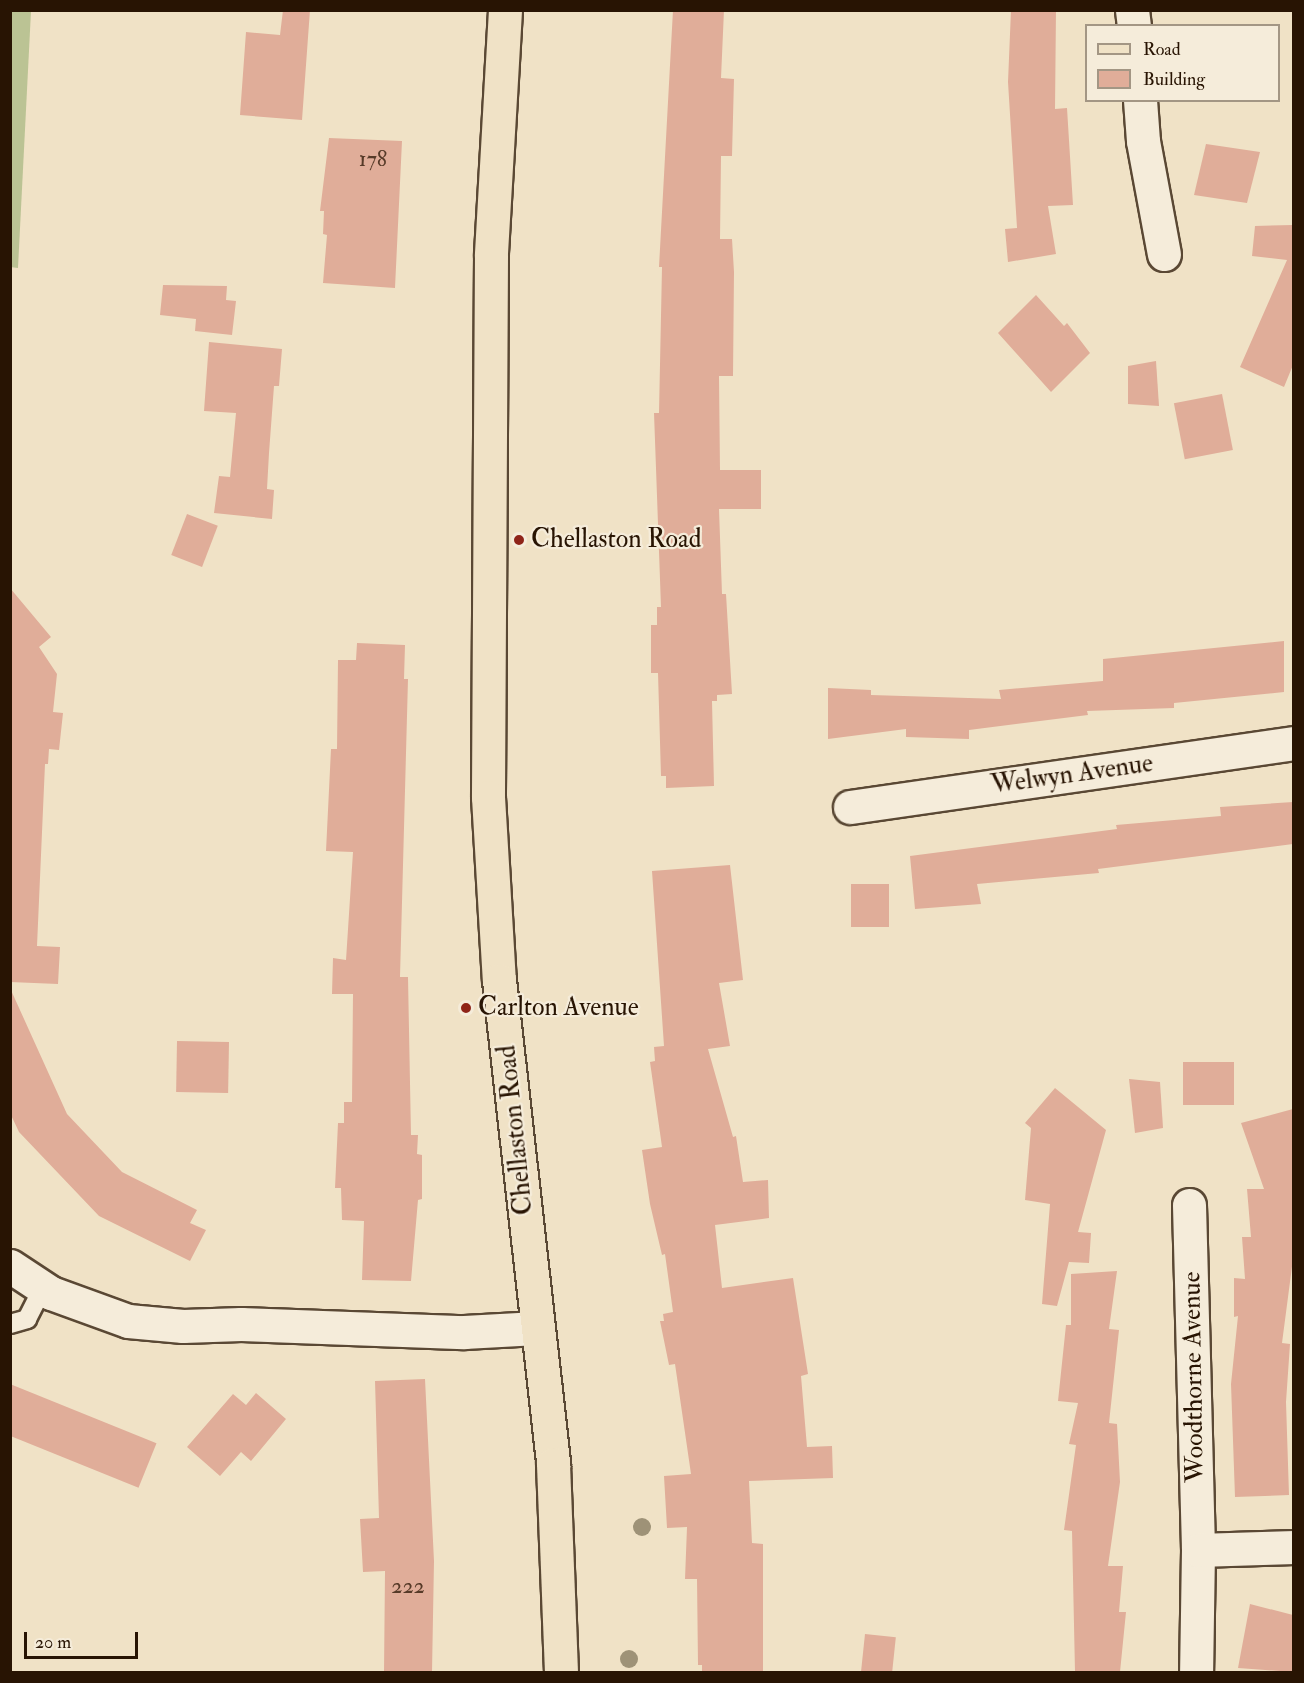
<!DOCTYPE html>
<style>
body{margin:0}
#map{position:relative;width:1304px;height:1683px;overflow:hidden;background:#f0e2c6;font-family:"IM FELL Double Pica",serif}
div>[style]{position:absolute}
.green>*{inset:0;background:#bbc394}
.building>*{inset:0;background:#e0ad99;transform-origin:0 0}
.roads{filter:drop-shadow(2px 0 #5a4834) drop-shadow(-2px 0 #5a4834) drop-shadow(0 2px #5a4834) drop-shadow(0 -2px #5a4834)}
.lane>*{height:18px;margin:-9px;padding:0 9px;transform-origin:9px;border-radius:9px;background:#f5ecda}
.street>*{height:33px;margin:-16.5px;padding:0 16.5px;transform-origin:16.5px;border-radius:16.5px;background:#f5ecda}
.primary>*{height:33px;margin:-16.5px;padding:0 16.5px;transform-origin:16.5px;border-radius:16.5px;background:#f0e2c6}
.trees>*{width:18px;height:18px;margin:-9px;border-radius:50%;background:#9e9277}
.dots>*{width:16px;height:16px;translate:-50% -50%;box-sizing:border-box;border:3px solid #f5ecda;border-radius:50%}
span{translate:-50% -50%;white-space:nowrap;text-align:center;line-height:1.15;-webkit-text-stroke:4.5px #f5ecda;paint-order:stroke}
.number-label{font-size:22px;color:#563a28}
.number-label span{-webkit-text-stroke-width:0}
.poi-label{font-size:26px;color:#281403}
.left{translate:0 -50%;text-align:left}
.street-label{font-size:26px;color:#281403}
.frame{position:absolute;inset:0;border:12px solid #281403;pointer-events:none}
.legend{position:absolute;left:1085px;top:24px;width:195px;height:78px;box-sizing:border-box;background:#f5ecda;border:2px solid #a39684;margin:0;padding:8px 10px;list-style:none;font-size:18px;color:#281403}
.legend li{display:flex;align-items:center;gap:12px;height:30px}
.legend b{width:30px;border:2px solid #a39684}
.scale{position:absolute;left:24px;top:1632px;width:114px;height:27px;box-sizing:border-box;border:3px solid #281403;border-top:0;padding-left:8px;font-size:18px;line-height:21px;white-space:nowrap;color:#281403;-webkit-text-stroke:4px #f5ecda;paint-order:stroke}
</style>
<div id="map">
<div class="green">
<i style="clip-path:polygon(11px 10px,31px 11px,18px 268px,10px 267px)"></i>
</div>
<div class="building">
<i style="clip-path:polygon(283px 10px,310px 10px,302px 120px,240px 115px,246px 32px,280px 35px)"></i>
<i style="clip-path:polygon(673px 10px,724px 10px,721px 78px,734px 79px,732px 156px,721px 156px,720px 239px,732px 239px,734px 272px,733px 376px,719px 376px,720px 470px,761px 470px,761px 509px,719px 509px,722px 594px,726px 594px,732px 694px,717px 695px,717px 701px,712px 701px,714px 786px,666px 788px,666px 776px,661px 776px,658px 673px,651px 673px,651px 625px,657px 625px,657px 607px,661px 607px,654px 413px,659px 413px,662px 267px,659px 267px)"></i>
<i style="clip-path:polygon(1011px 10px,1056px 10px,1055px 109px,1067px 108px,1073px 205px,1048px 206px,1056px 254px,1008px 262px,1005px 229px,1017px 228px,1008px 82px)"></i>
<i style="clip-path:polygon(329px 138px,402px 141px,395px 288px,323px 283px,327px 235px,323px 234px,324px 211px,320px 211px)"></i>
<i style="clip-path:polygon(1206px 144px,1260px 152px,1247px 203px,1194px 195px)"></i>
<i style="clip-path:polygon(1293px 225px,1293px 365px,1284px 387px,1240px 367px,1287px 260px,1252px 256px,1255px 226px)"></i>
<i style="clip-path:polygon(163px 285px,227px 286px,226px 300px,236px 301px,232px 335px,195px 331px,196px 319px,160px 315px)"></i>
<i style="clip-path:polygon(1036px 295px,1064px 326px,1067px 323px,1090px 353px,1051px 392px,998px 333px)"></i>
<i style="clip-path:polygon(209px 342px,282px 349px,279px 386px,274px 386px,269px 453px,267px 489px,274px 490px,272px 519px,214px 513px,219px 476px,230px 477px,236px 413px,204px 411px)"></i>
<i style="clip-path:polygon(1156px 361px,1159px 406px,1128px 404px,1128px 366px)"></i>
<i style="left:1222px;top:394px;width:57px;height:49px;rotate:79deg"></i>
<i style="left:187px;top:514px;width:33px;height:44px;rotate:21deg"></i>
<i style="clip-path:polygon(10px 588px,51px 637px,39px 647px,57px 674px,53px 712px,63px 713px,59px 750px,49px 749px,48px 764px,45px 764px,37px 946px,60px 947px,58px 984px,10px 982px)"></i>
<i style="clip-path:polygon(1284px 641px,1284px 692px,1174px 703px,1174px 708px,1087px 711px,1088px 715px,969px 730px,969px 739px,906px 737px,906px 729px,828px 739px,828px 688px,871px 690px,871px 695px,1001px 699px,999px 690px,1103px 681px,1103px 659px)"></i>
<i style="clip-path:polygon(357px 643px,405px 645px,404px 679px,408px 679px,400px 977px,408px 977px,411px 1135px,418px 1135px,417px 1154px,422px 1155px,422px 1199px,418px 1200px,411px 1281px,362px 1280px,364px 1221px,342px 1220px,341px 1188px,335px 1188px,338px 1123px,344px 1123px,344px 1102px,352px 1102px,353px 994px,332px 994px,333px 958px,346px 960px,353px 852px,326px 851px,331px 749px,337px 749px,338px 660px,356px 660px)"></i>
<i style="clip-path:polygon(1293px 802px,1293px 844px,1098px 869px,1099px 873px,977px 884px,981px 904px,915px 909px,910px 856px,1117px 829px,1116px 825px,1221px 816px,1220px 807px)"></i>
<i style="clip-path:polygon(730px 865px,743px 980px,719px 983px,730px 1046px,708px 1049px,733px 1137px,736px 1136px,743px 1182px,768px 1180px,769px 1218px,715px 1225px,722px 1288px,793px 1278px,808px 1374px,801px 1376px,807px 1447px,832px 1446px,833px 1478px,749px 1481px,752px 1543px,763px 1544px,763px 1672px,702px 1672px,702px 1665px,698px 1665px,697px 1579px,685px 1579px,687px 1527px,667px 1528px,664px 1476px,691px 1474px,675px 1364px,669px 1365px,660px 1321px,664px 1321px,663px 1314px,673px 1312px,665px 1254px,662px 1255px,650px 1204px,642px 1150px,662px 1147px,650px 1062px,655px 1061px,654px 1047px,664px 1046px,652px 871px)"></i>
<i style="left:851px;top:884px;width:38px;height:43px"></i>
<i style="clip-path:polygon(10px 988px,67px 1114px,122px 1172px,197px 1210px,190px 1223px,206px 1230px,190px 1261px,99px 1216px,19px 1132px,10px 1113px)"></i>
<i style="left:229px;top:1042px;width:51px;height:52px;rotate:91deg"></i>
<i style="left:1183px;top:1062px;width:51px;height:43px"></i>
<i style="clip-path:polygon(1129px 1079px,1160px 1082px,1163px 1128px,1135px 1133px)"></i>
<i style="clip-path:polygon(1055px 1088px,1106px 1130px,1078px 1232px,1091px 1233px,1089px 1263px,1069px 1262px,1057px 1306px,1042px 1304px,1050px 1204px,1025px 1200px,1031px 1128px,1025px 1123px)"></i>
<i style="clip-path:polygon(1293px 1109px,1293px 1259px,1282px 1343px,1290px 1344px,1286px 1402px,1289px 1495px,1235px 1497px,1231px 1384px,1238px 1316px,1234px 1317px,1234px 1278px,1245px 1279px,1242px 1237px,1251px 1237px,1247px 1189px,1264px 1189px,1241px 1123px)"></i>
<i style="clip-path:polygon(1117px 1271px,1109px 1329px,1119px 1330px,1109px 1423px,1117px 1424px,1120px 1482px,1108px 1566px,1123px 1566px,1119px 1612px,1126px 1612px,1120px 1672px,1075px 1672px,1072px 1531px,1064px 1530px,1076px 1445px,1069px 1444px,1078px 1403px,1058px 1401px,1066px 1325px,1071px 1325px,1071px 1274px)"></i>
<i style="clip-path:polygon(425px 1379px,434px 1561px,432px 1672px,384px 1672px,385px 1571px,363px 1572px,360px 1519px,379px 1518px,375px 1381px)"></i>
<i style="left:10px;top:1384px;width:158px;height:48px;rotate:22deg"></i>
<i style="clip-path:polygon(256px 1393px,286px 1419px,251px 1461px,241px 1452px,220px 1476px,187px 1447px,233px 1394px,246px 1405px)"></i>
<i style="clip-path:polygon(1250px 1604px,1293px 1615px,1293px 1672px,1238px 1668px)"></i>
<i style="left:865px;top:1634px;width:31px;height:38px;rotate:6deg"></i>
</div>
<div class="roads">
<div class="lane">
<i style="left:10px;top:1324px;width:18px;rotate:-16deg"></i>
<i style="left:27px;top:1319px;width:35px;rotate:-63deg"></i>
</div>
<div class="street">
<i style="left:1132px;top:10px;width:16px;rotate:83deg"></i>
<i style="left:1140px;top:100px;width:41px;rotate:85.8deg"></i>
<i style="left:1143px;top:141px;width:115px;rotate:79.5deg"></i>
<i style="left:850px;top:807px;width:449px;rotate:-8.2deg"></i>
<i style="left:1189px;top:1205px;width:345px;rotate:88.5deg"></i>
<i style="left:1198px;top:1550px;width:122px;rotate:90.9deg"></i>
<i style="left:10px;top:1266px;width:49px;rotate:33.4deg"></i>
<i style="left:51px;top:1293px;width:82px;rotate:20deg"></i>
<i style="left:128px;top:1321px;width:55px;rotate:5.2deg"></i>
<i style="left:183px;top:1326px;width:58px;rotate:-2deg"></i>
<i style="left:241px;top:1324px;width:223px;rotate:2.1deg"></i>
<i style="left:464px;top:1332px;width:73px;rotate:-3.1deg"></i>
<i style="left:1198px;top:1550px;width:96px;rotate:-1.8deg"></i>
</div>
<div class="primary">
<i style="left:505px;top:10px;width:246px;rotate:93.3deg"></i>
<i style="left:491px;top:256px;width:541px;rotate:90.32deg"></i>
<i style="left:488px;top:797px;width:183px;rotate:86.6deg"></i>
<i style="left:499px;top:980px;width:487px;rotate:83.6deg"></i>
<i style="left:553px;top:1464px;width:208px;rotate:87.8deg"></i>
</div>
</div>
<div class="trees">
<i style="left:642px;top:1527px"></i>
<i style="left:629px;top:1659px"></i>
</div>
<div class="dots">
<i style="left:519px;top:540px;background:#8f2418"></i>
<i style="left:466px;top:1008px;background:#8f2418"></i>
</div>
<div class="number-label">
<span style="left:373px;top:160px">178</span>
<span style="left:408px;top:1587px">222</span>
</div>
<div class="poi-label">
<span class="left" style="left:531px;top:540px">Chellaston Road</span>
<span class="left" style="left:478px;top:1008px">Carlton Avenue</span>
</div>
<div class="street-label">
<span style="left:1072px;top:775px;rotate:-8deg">Welwyn Avenue</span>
<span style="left:516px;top:1130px;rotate:-96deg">Chellaston Road</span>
<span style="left:1194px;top:1377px;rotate:-91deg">Woodthorne Avenue</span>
</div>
<div class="frame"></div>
<ul class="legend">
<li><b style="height:8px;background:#f0e2c6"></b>Road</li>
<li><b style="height:16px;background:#e0ad99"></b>Building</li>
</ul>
<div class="scale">20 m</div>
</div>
